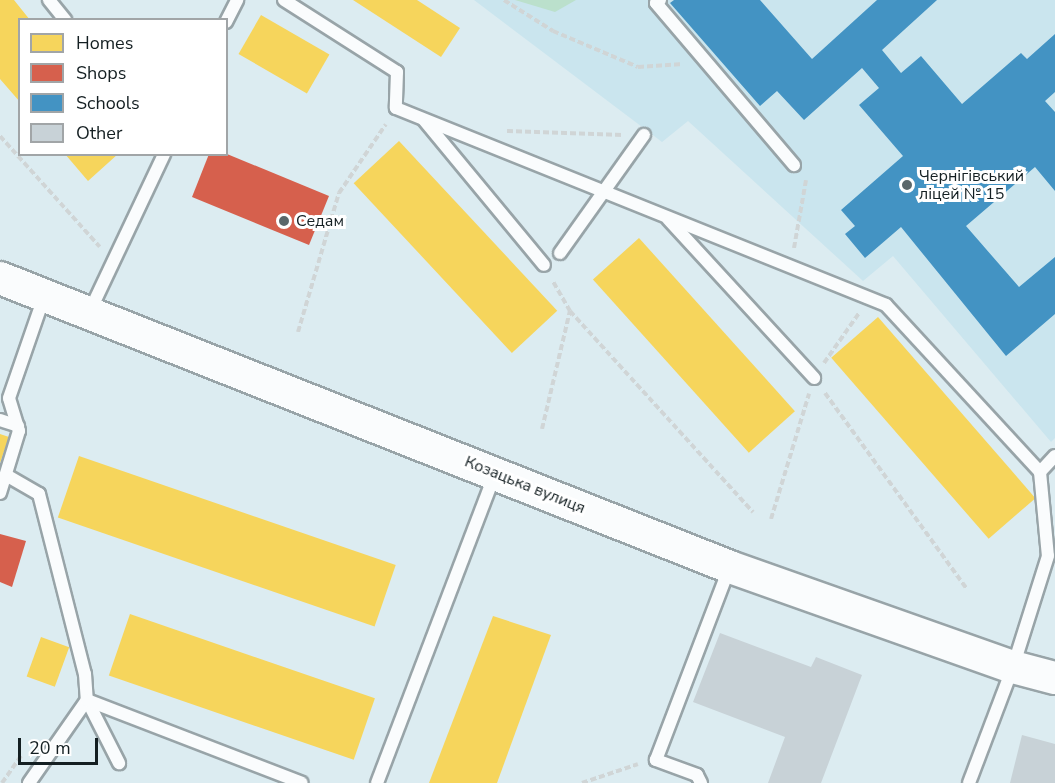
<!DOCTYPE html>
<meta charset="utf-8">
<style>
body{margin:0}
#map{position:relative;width:1055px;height:783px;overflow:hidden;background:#dcecf1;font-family:"Nunito Sans",sans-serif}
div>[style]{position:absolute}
.built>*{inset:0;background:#cae5ee}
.green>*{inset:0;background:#bbe0cc}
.homes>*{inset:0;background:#f6d55c;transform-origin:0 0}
.shops>*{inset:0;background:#d6604d}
.schools>*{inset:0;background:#4393c3}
.building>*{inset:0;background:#c8d2d7}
.path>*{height:4px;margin-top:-2px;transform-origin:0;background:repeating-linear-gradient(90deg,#d0d5d6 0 6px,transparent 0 9px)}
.roads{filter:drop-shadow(2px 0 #98a4a8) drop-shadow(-2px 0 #98a4a8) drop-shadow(0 2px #98a4a8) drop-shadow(0 -2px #98a4a8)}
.lane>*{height:12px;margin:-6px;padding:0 6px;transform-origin:6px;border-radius:6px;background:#fafcfd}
.secondary>*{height:32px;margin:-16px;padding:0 16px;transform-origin:16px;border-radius:16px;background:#fafcfd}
.dots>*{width:16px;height:16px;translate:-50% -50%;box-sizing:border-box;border:3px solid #fff;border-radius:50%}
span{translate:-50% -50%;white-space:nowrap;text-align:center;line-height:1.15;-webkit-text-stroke:6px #fff;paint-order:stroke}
.poi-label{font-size:16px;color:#141f22}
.left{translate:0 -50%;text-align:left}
.street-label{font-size:16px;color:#141f22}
.legend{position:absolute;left:18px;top:18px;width:210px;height:138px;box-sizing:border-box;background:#fff;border:2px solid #a1a5a7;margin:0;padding:8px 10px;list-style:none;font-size:18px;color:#141f22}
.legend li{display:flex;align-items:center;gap:12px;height:30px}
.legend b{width:30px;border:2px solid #a1a5a7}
.scale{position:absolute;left:18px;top:738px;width:80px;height:27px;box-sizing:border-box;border:3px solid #141f22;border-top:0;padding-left:8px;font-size:18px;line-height:21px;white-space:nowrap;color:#141f22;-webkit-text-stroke:4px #fff;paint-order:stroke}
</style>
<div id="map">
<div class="built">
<i style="clip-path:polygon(474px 0,1055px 0,1055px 438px,1051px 442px,893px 256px,863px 281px,688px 121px,662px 142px)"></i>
</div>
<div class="green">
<i style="clip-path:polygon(515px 0,576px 0,555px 12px)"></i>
</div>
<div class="homes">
<i style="clip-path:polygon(0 0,14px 0,30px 20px,20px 20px,20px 102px,0 79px)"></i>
<i style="clip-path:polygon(353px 0,417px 0,460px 28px,441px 57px)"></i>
<i style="left:261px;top:15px;width:79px;height:45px;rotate:30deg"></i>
<i style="left:399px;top:141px;width:232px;height:62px;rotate:47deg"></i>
<i style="clip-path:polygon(65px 154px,118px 154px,88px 181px)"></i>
<i style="left:639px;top:238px;width:233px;height:62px;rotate:48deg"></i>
<i style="left:878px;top:317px;width:240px;height:62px;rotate:49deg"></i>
<i style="clip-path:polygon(0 434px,9px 437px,0 463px)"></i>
<i style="left:79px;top:456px;width:335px;height:65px;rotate:19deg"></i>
<i style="left:130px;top:614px;width:259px;height:65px;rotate:19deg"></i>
<i style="clip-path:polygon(493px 616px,551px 635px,497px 783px,429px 783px)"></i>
<i style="left:41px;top:637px;width:30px;height:42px;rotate:20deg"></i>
</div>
<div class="shops">
<i style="clip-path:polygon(209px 154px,227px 154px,329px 196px,309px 245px,192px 197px)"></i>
<i style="clip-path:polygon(0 534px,26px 541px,12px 587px,0 582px)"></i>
</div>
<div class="schools">
<i style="clip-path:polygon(674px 0,760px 0,812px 59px,877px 0,937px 0,882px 50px,901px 73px,921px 56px,962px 104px,1021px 53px,1027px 59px,1055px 34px,1055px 92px,1045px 101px,1055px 112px,1055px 191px,1035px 167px,966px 226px,1019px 287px,1055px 257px,1055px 314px,1006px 356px,901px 227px,865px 258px,845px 234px,855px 226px,841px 210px,903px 156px,859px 105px,879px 88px,862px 68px,804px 120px,777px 91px,760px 106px,670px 3px)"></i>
</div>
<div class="building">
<i style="clip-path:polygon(720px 633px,811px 667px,816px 657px,862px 675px,821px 783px,768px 783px,785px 737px,693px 702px)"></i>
<i style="clip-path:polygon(1022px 735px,1055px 744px,1055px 783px,1010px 783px)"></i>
</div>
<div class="path">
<i style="left:504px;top:0;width:58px;rotate:32.3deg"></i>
<i style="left:553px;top:31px;width:92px;rotate:23deg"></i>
<i style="left:638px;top:67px;width:45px;rotate:-3.8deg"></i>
<i style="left:507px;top:131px;width:116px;rotate:2deg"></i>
<i style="left:0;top:136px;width:149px;rotate:48deg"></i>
<i style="left:794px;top:248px;width:69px;rotate:-80deg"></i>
<i style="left:570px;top:311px;width:272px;rotate:47.7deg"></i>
<i style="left:298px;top:332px;width:145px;rotate:-73.6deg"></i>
<i style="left:339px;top:193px;width:83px;rotate:-55.7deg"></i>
<i style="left:824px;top:363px;width:61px;rotate:-55deg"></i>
<i style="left:825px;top:393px;width:241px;rotate:54.1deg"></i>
<i style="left:542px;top:429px;width:121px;rotate:-76.7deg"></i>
<i style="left:570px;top:311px;width:34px;rotate:-120deg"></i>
<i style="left:771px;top:519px;width:131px;rotate:-73.1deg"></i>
<i style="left:2px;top:783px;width:35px;rotate:-55deg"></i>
<i style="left:582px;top:783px;width:59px;rotate:-18.7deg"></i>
</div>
<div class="roads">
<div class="lane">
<i style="left:49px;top:0;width:26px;rotate:51deg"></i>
<i style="left:284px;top:0;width:134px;rotate:32.5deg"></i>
<i style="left:397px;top:72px;width:36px;rotate:92deg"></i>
<i style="left:396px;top:108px;width:528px;rotate:21.9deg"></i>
<i style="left:886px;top:305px;width:227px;rotate:47.3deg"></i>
<i style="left:1040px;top:472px;width:84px;rotate:84.6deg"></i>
<i style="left:1048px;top:556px;width:116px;rotate:107.5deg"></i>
<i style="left:1013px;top:667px;width:124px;rotate:110.8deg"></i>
<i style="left:660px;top:0;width:5px;rotate:143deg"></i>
<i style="left:656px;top:3px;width:213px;rotate:49.6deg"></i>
<i style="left:226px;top:22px;width:25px;rotate:-63deg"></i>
<i style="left:424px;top:120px;width:188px;rotate:50.4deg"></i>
<i style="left:668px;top:219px;width:216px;rotate:47.4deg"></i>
<i style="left:560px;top:253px;width:145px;rotate:-54.6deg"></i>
<i style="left:89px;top:313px;width:176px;rotate:-64.7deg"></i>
<i style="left:0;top:420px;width:19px;rotate:18deg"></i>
<i style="left:1040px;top:472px;width:22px;rotate:-47deg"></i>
<i style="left:6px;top:475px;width:38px;rotate:30deg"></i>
<i style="left:39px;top:494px;width:186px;rotate:75.7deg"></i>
<i style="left:85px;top:674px;width:26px;rotate:86deg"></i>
<i style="left:87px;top:700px;width:71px;rotate:63.1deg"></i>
<i style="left:0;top:493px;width:65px;rotate:-73deg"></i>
<i style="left:19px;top:431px;width:34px;rotate:-107deg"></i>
<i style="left:9px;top:398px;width:107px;rotate:-70.9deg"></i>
<i style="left:29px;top:783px;width:101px;rotate:-55.1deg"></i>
<i style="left:87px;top:700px;width:230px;rotate:21.1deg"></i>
<i style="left:377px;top:783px;width:331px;rotate:-69.1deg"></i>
<i style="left:701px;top:783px;width:9px;rotate:-117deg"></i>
<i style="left:697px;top:775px;width:44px;rotate:-159.9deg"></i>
<i style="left:656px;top:760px;width:204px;rotate:-69.1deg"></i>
</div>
<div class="secondary">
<i style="left:0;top:278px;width:785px;rotate:21.6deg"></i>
<i style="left:730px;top:567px;width:300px;rotate:19.5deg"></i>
<i style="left:1013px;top:667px;width:43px;rotate:14.7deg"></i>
</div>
</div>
<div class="dots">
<i style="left:907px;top:185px;background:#5a676a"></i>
<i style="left:284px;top:221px;background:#5a676a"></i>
</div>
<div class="poi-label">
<span class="left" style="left:919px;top:185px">Чернігівський<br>ліцей № 15</span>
<span class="left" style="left:296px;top:221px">Седам</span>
</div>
<div class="street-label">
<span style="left:525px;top:485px;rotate:22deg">Козацька вулиця</span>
</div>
<ul class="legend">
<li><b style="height:16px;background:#f6d55c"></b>Homes</li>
<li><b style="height:16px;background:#d6604d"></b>Shops</li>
<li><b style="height:16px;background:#4393c3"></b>Schools</li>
<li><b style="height:16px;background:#c8d2d7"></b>Other</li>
</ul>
<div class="scale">20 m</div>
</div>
